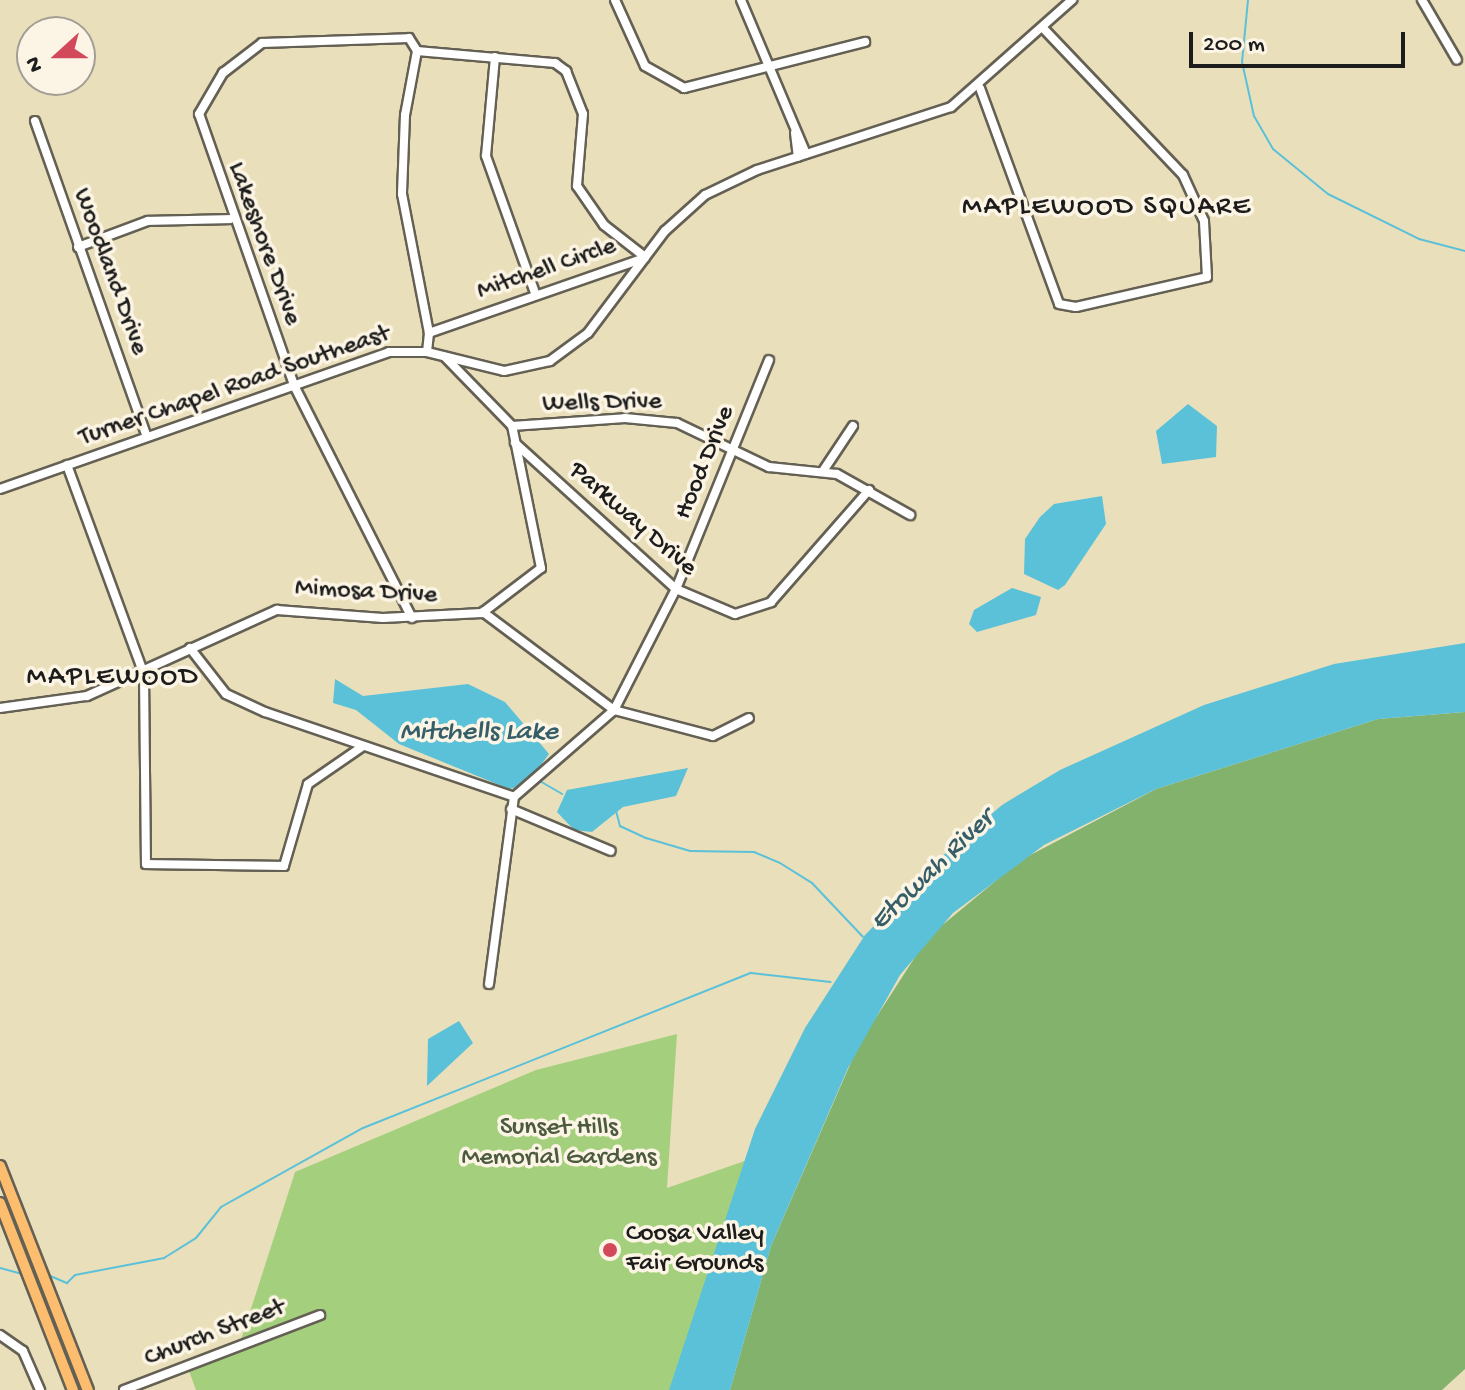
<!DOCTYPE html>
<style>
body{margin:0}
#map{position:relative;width:1465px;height:1390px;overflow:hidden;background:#eadfbb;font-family:"Gochi Hand",sans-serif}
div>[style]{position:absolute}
.green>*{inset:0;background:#a4d07d}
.forest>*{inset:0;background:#83b26c}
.water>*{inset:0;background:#5bc1d9}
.stream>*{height:2px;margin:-1px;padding:0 1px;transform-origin:1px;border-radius:1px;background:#5bc1d9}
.roads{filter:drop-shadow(2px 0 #646054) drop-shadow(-2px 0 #646054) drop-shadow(0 2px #646054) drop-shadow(0 -2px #646054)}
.minor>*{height:8px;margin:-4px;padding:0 4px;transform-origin:4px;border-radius:4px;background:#fff}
.major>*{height:10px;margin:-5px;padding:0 5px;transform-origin:5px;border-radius:5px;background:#fcbd6f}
.dots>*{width:22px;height:22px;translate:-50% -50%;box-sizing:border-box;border:4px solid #fcf5e5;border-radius:50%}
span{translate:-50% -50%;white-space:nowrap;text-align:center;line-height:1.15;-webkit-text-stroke:7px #fcf5e5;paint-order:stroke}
.street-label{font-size:26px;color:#1c1c1c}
.park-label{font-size:26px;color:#4c5b3e}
.poi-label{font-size:26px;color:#1c1c1c}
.left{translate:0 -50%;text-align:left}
.neighbourhood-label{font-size:28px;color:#1c1c1c;letter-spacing:2px}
.water-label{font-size:28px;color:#355e68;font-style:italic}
.north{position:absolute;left:16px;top:16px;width:80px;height:80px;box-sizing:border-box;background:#fcf5e5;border:2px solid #a29e95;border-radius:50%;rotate:249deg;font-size:22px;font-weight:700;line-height:32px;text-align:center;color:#1c1c1c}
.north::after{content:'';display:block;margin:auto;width:28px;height:36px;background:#d1495b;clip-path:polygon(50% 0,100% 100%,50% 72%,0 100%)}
.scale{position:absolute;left:1189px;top:32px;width:216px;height:36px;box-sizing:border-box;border:4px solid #1c1c1c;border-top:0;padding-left:10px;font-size:24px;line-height:28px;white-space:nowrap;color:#1c1c1c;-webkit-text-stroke:6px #fcf5e5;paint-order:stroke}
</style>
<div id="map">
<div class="green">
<i style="clip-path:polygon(677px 1034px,667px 1188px,765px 1154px,686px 1390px,196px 1390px,189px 1371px,322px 1320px,322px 1311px,241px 1340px,295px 1172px,536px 1070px)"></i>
</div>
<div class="forest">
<i style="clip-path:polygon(1465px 712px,1465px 1369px,1442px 1390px,730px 1390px,771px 1246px,859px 1044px,928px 937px,1021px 860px,1156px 789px,1378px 719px)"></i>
</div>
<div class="water">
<i style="clip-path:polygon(1188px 404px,1217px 426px,1216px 457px,1162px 464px,1156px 431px)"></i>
<i style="clip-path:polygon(1102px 496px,1106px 524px,1065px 585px,1058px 590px,1024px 574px,1025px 539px,1040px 517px,1054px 504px)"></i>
<i style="clip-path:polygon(1012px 588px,1041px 597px,1036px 615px,977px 632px,969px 624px,974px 610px)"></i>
<i style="clip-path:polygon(1465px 643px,1465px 712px,1378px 719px,1156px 789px,1044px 845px,953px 913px,900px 975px,848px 1068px,771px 1246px,730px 1390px,669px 1390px,755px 1129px,805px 1028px,865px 935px,940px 858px,1002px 805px,1060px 770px,1204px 705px,1334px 664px)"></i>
<i style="clip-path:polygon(335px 679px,363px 696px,468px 684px,505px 702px,549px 754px,526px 785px,509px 789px,399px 744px,356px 710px,333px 703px)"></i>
<i style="clip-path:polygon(688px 768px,676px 796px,623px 807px,592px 832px,574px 830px,557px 812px,567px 790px)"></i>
<i style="clip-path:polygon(459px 1021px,473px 1043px,427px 1086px,428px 1039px)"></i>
</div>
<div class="stream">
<i style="left:1248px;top:0;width:62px;rotate:95.5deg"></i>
<i style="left:1242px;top:62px;width:55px;rotate:77.5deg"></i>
<i style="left:1254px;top:116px;width:38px;rotate:60deg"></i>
<i style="left:1273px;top:149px;width:71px;rotate:39.3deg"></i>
<i style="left:1328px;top:194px;width:102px;rotate:26.3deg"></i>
<i style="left:1419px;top:239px;width:48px;rotate:14.6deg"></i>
<i style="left:538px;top:780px;width:28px;rotate:30deg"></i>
<i style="left:616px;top:811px;width:16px;rotate:75deg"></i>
<i style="left:620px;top:826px;width:29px;rotate:25deg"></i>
<i style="left:646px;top:838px;width:46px;rotate:16.5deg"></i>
<i style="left:690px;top:851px;width:64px;rotate:0.9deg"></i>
<i style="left:754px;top:852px;width:28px;rotate:23deg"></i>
<i style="left:780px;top:863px;width:38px;rotate:32deg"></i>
<i style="left:812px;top:883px;width:74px;rotate:46.6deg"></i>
<i style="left:0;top:1268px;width:23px;rotate:15deg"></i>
<i style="left:48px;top:1275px;width:21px;rotate:23deg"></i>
<i style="left:67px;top:1283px;width:11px;rotate:-45deg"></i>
<i style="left:75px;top:1275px;width:91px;rotate:-10.8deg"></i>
<i style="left:164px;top:1258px;width:38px;rotate:-32deg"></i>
<i style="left:196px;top:1238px;width:40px;rotate:-51deg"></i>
<i style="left:221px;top:1207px;width:162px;rotate:-29.1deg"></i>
<i style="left:363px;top:1128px;width:418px;rotate:-21.8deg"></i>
<i style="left:751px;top:973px;width:80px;rotate:6.5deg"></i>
</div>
<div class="roads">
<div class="minor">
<i style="left:615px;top:0;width:72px;rotate:65.6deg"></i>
<i style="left:645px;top:66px;width:45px;rotate:29.4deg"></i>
<i style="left:684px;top:88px;width:187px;rotate:-14.3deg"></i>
<i style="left:741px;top:0;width:167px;rotate:67.1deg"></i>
<i style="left:1422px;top:0;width:69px;rotate:59.7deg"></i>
<i style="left:417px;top:51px;width:139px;rotate:5deg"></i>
<i style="left:555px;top:63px;width:14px;rotate:36deg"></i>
<i style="left:566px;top:71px;width:46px;rotate:68.4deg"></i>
<i style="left:583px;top:114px;width:72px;rotate:94.8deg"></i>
<i style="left:577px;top:186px;width:47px;rotate:55.3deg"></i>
<i style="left:604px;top:225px;width:52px;rotate:38deg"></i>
<i style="left:417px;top:51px;width:65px;rotate:100.6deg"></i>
<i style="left:405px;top:115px;width:79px;rotate:92.2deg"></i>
<i style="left:402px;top:194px;width:142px;rotate:79deg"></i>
<i style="left:429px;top:333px;width:19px;rotate:96deg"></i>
<i style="left:495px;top:57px;width:99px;rotate:95.2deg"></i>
<i style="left:486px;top:156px;width:145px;rotate:70.3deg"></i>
<i style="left:980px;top:88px;width:230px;rotate:69.9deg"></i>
<i style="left:1059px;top:304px;width:17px;rotate:10deg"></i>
<i style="left:1076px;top:307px;width:134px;rotate:-12.9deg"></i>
<i style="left:1207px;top:277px;width:56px;rotate:-93.1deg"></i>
<i style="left:1204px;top:221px;width:51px;rotate:-114.5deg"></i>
<i style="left:1183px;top:175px;width:203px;rotate:-133.6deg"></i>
<i style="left:35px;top:121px;width:335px;rotate:70.5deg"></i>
<i style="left:795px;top:133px;width:24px;rotate:83deg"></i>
<i style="left:78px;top:247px;width:75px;rotate:-20.4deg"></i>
<i style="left:148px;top:221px;width:82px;rotate:-1.4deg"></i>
<i style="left:429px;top:333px;width:228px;rotate:-19.2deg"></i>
<i style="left:445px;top:357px;width:96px;rotate:45.8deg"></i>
<i style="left:512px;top:426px;width:113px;rotate:-4deg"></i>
<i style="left:625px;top:418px;width:52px;rotate:5.5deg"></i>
<i style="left:677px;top:423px;width:102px;rotate:25.6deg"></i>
<i style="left:769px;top:467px;width:68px;rotate:5.9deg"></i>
<i style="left:837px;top:474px;width:84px;rotate:29.3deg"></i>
<i style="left:515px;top:443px;width:217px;rotate:42.2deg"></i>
<i style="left:676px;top:589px;width:64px;rotate:23deg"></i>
<i style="left:735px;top:614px;width:38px;rotate:-18deg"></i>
<i style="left:771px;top:602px;width:149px;rotate:-48.8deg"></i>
<i style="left:67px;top:465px;width:223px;rotate:69.8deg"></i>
<i style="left:144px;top:674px;width:190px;rotate:89.4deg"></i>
<i style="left:146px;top:864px;width:138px;rotate:0.8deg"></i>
<i style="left:284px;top:866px;width:85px;rotate:-73.7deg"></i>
<i style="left:308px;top:784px;width:67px;rotate:-34.6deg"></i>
<i style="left:823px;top:471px;width:54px;rotate:-56.3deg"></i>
<i style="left:0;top:489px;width:412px;rotate:-19.4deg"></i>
<i style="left:389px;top:352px;width:38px"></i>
<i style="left:427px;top:352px;width:79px;rotate:13.9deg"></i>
<i style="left:504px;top:371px;width:47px;rotate:-12.3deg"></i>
<i style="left:550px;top:361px;width:47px;rotate:-36.4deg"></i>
<i style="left:588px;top:333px;width:128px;rotate:-53deg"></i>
<i style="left:665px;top:231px;width:54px;rotate:-42deg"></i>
<i style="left:705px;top:195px;width:58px;rotate:-25.7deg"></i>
<i style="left:757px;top:170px;width:204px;rotate:-18deg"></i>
<i style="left:951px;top:107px;width:162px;rotate:-41.5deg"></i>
<i style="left:483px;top:612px;width:164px;rotate:36.8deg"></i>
<i style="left:614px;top:710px;width:102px;rotate:14.7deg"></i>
<i style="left:713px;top:736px;width:40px;rotate:-26.6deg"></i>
<i style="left:412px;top:618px;width:261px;rotate:-116.9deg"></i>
<i style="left:294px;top:385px;width:287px;rotate:-109.3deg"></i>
<i style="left:199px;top:114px;width:48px;rotate:-59.7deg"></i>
<i style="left:223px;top:73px;width:49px;rotate:-37.6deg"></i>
<i style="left:262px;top:43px;width:147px;rotate:-1.9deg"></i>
<i style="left:409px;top:38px;width:15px;rotate:58deg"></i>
<i style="left:190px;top:648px;width:58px;rotate:52deg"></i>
<i style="left:226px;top:694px;width:43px;rotate:24.8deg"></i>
<i style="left:265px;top:712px;width:263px;rotate:18.8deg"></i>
<i style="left:0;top:708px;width:88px;rotate:-7.9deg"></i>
<i style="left:87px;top:696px;width:209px;rotate:-24.4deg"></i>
<i style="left:277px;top:610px;width:106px;rotate:4.3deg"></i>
<i style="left:383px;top:618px;width:99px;rotate:-2.9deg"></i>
<i style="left:482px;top:613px;width:74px;rotate:-37.3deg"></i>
<i style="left:541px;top:568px;width:145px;rotate:-101.5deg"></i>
<i style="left:514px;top:797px;width:133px;rotate:-41deg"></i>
<i style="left:614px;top:710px;width:136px;rotate:-62.9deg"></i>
<i style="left:676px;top:589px;width:247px;rotate:-67.9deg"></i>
<i style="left:511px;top:809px;width:108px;rotate:22.8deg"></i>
<i style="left:489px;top:984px;width:189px;rotate:-82.4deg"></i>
<i style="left:0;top:1335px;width:28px;rotate:35deg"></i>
<i style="left:23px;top:1351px;width:43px;rotate:66.4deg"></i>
<i style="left:124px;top:1390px;width:210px;rotate:-20.9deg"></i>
</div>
<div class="major">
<i style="left:0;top:1166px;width:241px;rotate:68.6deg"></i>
<i style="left:0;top:1203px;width:201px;rotate:68.7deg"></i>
</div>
</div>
<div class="dots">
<i style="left:610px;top:1250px;background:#d1495b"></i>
</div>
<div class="street-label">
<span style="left:263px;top:244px;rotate:70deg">Lakeshore Drive</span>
<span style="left:547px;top:270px;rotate:-19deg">Mitchell Circle</span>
<span style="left:109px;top:272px;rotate:70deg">Woodland Drive</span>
<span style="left:235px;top:387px;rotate:-19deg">Turner Chapel Road Southeast</span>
<span style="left:602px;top:404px;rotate:-1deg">Wells Drive</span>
<span style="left:706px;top:463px;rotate:-68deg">Hood Drive</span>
<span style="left:632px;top:520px;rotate:41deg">Parkway Drive</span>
<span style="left:366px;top:593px;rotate:3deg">Mimosa Drive</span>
<span style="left:215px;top:1334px;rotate:-21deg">Church Street</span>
</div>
<div class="park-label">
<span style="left:559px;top:1144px">Sunset Hills<br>Memorial Gardens</span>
</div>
<div class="poi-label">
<span class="left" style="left:626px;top:1250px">Coosa Valley<br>Fair Grounds</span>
</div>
<div class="neighbourhood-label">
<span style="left:1107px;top:208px">MAPLEWOOD SQUARE</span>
<span style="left:113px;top:678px">MAPLEWOOD</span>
</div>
<div class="water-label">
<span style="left:479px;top:733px">Mitchells Lake</span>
<span style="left:933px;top:871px;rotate:-44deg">Etowah River</span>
</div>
<div class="north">N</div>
<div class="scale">200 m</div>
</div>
